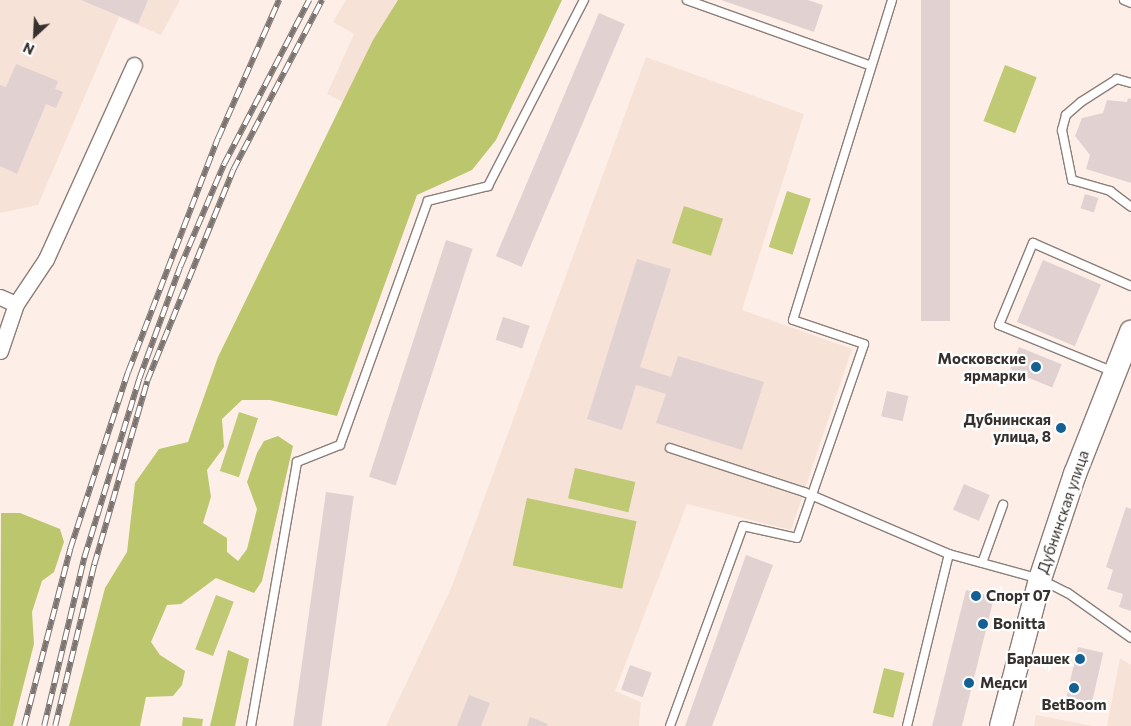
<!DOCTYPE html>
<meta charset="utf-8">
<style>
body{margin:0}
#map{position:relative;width:1131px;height:726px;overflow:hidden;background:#fdefe8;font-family:Commissioner,sans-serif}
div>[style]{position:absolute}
.built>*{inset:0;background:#f7e2d8}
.green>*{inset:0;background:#c0c973;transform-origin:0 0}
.forest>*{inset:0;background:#bcc66c}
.building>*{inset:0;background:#e1d1d1;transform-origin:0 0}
.roads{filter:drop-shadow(1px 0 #8b7e78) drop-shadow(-1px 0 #8b7e78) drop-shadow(0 1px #8b7e78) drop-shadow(0 -1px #8b7e78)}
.service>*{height:8px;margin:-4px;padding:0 4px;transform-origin:4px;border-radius:4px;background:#fff}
.minor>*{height:15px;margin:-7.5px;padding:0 7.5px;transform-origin:7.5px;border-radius:7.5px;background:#fff}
.secondary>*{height:22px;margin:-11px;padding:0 11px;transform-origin:11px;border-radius:11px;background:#fff}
.rail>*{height:5.5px;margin-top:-2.75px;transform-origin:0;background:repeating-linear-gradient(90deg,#fff 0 11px,#7c7470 0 22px);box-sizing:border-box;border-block:1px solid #7c7470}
.dots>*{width:14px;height:14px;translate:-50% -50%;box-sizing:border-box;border:2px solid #fff;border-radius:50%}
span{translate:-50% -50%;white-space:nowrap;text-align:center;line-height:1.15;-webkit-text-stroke:4.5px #fff;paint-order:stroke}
.poi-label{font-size:15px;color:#36312e;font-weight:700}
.right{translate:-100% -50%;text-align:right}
.left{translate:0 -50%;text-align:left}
.street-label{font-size:15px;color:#36312e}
.north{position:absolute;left:10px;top:10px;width:50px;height:50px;-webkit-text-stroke:4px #fff;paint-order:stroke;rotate:205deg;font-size:14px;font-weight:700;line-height:20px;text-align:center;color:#36312e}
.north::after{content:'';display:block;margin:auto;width:18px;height:22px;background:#36312e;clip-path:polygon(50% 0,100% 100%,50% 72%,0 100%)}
</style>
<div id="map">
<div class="built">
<i style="clip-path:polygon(0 0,180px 0,161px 35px,119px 17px,38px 205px,0 213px)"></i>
<i style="clip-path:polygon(346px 0,398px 0,343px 102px,327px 94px,354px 34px,333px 22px)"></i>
<i style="clip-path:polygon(646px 57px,804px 114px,742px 310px,852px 349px,791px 530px,687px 504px,615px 691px,641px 702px,639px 726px,386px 726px,452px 586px)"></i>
<i style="clip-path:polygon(1120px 658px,1131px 665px,1131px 726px,1107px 726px)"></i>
<i style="clip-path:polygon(1036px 715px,1093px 726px,1034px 726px)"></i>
</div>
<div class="green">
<i style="left:1005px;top:65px;width:34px;height:60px;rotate:21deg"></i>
<i style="left:787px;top:191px;width:25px;height:59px;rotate:18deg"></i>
<i style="left:684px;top:206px;width:41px;height:39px;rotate:18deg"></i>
<i style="left:239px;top:412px;width:20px;height:62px;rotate:18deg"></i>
<i style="left:575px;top:468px;width:62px;height:31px;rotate:13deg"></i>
<i style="left:527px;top:498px;width:112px;height:69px;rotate:12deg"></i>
<i style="left:216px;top:595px;width:19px;height:58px;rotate:21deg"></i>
<i style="left:884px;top:668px;width:21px;height:46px;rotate:14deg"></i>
<i style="clip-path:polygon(183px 717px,203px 719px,202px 726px,182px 726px)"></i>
</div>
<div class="forest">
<i style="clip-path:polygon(398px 0,562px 0,496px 140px,472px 170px,417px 195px,337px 416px,270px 400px,242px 400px,222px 419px,224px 447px,207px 470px,211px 497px,203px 523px,227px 538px,227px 552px,238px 561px,247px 549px,257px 509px,247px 482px,257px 453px,264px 441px,278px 436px,293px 446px,262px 581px,254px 593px,216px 578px,181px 604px,167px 605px,151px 642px,160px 655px,185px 671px,182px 685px,173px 696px,146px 697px,140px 726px,69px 726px,105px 588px,127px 552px,135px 483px,159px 449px,188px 442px,218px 357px,373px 40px)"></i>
<i style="clip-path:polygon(1px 513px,20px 513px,60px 529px,64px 542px,54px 572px,42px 581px,32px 612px,34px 644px,13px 726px,0 726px)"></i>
<i style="clip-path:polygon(228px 650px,249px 659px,235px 726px,210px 726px)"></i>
</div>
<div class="building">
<i style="clip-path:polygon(81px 0,148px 0,138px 24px)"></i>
<i style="clip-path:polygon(721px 0,808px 0,823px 5px,814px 32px)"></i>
<i style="left:921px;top:0;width:29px;height:321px"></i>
<i style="left:599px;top:13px;width:28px;height:264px;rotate:23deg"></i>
<i style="clip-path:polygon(16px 64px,58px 81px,55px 89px,63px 92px,56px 108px,46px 104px,17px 174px,0 166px,0 85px,6px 87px)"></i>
<i style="clip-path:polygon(1128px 98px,1131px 99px,1131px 183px,1086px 169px,1090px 155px,1075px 136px,1082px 118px,1103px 113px,1107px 100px,1127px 102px)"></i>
<i style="left:1085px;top:194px;width:14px;height:15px;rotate:17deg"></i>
<i style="left:446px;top:240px;width:28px;height:249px;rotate:18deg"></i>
<i style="clip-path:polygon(637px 259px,671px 269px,640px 367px,671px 377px,678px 356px,764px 382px,742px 450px,656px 423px,666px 394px,636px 385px,622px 430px,587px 419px)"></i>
<i style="left:1043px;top:260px;width:63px;height:67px;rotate:23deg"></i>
<i style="left:503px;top:317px;width:28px;height:24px;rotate:18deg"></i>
<i style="left:1019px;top:347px;width:46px;height:25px;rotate:22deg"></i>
<i style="left:887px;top:391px;width:22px;height:26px;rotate:13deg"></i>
<i style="left:964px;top:484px;width:28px;height:28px;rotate:23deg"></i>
<i style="left:326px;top:492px;width:28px;height:237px;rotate:8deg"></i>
<i style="clip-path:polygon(1126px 507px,1131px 509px,1131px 611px,1119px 607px,1123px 594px,1107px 589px,1113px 570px,1106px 567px)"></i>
<i style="clip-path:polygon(746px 555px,773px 565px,712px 726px,685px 726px)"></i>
<i style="left:966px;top:590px;width:29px;height:140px;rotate:14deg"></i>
<i style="left:1078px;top:647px;width:26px;height:51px;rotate:13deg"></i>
<i style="left:630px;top:665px;width:23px;height:26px;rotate:20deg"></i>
<i style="clip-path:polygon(469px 695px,490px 703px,481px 726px,457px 726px)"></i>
<i style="clip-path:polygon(530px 717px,548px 724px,547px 726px,527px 726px)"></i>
</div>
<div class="roads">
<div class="service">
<i style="left:687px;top:0;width:195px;rotate:19.7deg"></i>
<i style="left:1124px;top:0;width:8px;rotate:23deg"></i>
<i style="left:1131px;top:83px;width:15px;rotate:-164deg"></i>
<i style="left:1117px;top:79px;width:43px;rotate:147.4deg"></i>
<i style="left:1081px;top:102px;width:20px;rotate:139deg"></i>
<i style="left:1066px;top:115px;width:16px;rotate:105deg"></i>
<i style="left:1062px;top:130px;width:51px;rotate:78.7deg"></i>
<i style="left:1072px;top:180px;width:40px;rotate:16deg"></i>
<i style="left:1110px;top:191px;width:26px;rotate:37deg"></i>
<i style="left:1114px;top:372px;width:124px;rotate:-157.8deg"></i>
<i style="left:999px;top:325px;width:89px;rotate:-67.5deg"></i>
<i style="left:1033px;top:243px;width:107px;rotate:23.7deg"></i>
<i style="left:670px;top:448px;width:141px;rotate:18.2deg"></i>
<i style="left:804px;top:492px;width:158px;rotate:23.2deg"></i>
<i style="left:949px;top:554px;width:94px;rotate:15.4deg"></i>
<i style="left:1040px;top:579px;width:31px;rotate:27deg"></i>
<i style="left:1068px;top:593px;width:77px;rotate:35.5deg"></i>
<i style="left:982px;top:563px;width:62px;rotate:-70.1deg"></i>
<i style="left:251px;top:726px;width:268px;rotate:-80.1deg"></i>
<i style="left:297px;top:462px;width:46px;rotate:-21.6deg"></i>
<i style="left:340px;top:445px;width:259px;rotate:-70.2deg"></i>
<i style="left:428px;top:201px;width:62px;rotate:-14deg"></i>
<i style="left:488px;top:186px;width:209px;rotate:-62.7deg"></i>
<i style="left:670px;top:726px;width:213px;rotate:-69.9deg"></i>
<i style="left:743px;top:526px;width:55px;rotate:12.5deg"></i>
<i style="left:797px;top:538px;width:205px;rotate:-70.9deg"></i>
<i style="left:864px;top:344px;width:75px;rotate:-161.3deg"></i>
<i style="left:793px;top:320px;width:335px;rotate:-72.8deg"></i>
<i style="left:907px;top:726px;width:177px;rotate:-76.3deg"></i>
</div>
<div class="minor">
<i style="left:0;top:297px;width:17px;rotate:24deg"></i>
<i style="left:0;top:351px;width:50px;rotate:-71.2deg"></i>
<i style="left:16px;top:304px;width:54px;rotate:-56.3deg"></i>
<i style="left:46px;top:259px;width:213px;rotate:-65.6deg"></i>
</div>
<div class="secondary">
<i style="left:1001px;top:726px;width:152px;rotate:-75.1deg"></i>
<i style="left:1040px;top:579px;width:111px;rotate:-71.6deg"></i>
<i style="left:1075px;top:474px;width:153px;rotate:-68.5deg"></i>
</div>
</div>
<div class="rail">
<i style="left:24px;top:726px;width:183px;rotate:-75.4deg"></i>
<i style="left:70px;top:549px;width:186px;rotate:-71.9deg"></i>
<i style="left:128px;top:372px;width:251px;rotate:-69deg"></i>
<i style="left:218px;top:138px;width:151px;rotate:-66.2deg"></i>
<i style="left:44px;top:726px;width:173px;rotate:-76.6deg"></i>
<i style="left:84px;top:558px;width:187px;rotate:-72.9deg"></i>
<i style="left:139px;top:379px;width:119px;rotate:-69.9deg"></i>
<i style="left:180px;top:267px;width:112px;rotate:-66.9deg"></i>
<i style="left:224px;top:164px;width:185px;rotate:-62.6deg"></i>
<i style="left:55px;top:726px;width:166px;rotate:-76.4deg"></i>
<i style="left:94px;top:565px;width:191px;rotate:-73.9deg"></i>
<i style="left:147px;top:381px;width:228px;rotate:-67.8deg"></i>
<i style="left:233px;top:170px;width:192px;rotate:-62.4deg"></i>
</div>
<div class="dots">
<i style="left:1036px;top:367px;background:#146093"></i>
<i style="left:1061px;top:428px;background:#146093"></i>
<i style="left:976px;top:596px;background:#146093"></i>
<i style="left:983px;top:624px;background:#146093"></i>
<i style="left:1080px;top:659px;background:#146093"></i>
<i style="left:969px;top:683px;background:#146093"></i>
<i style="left:1074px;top:688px;background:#146093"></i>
</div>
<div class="poi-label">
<span class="right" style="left:1026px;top:367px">Московские<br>ярмарки</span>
<span class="right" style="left:1051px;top:428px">Дубнинская<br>улица, 8</span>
<span class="left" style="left:986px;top:596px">Спорт 07</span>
<span class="left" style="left:993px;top:624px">Bonitta</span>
<span class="right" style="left:1070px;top:659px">Барашек</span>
<span class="left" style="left:980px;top:683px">Медси</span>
<span style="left:1074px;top:705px">BetBoom</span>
</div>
<div class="street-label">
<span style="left:1063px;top:512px;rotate:-71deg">Дубнинская улица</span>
</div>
<div class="north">N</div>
</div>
